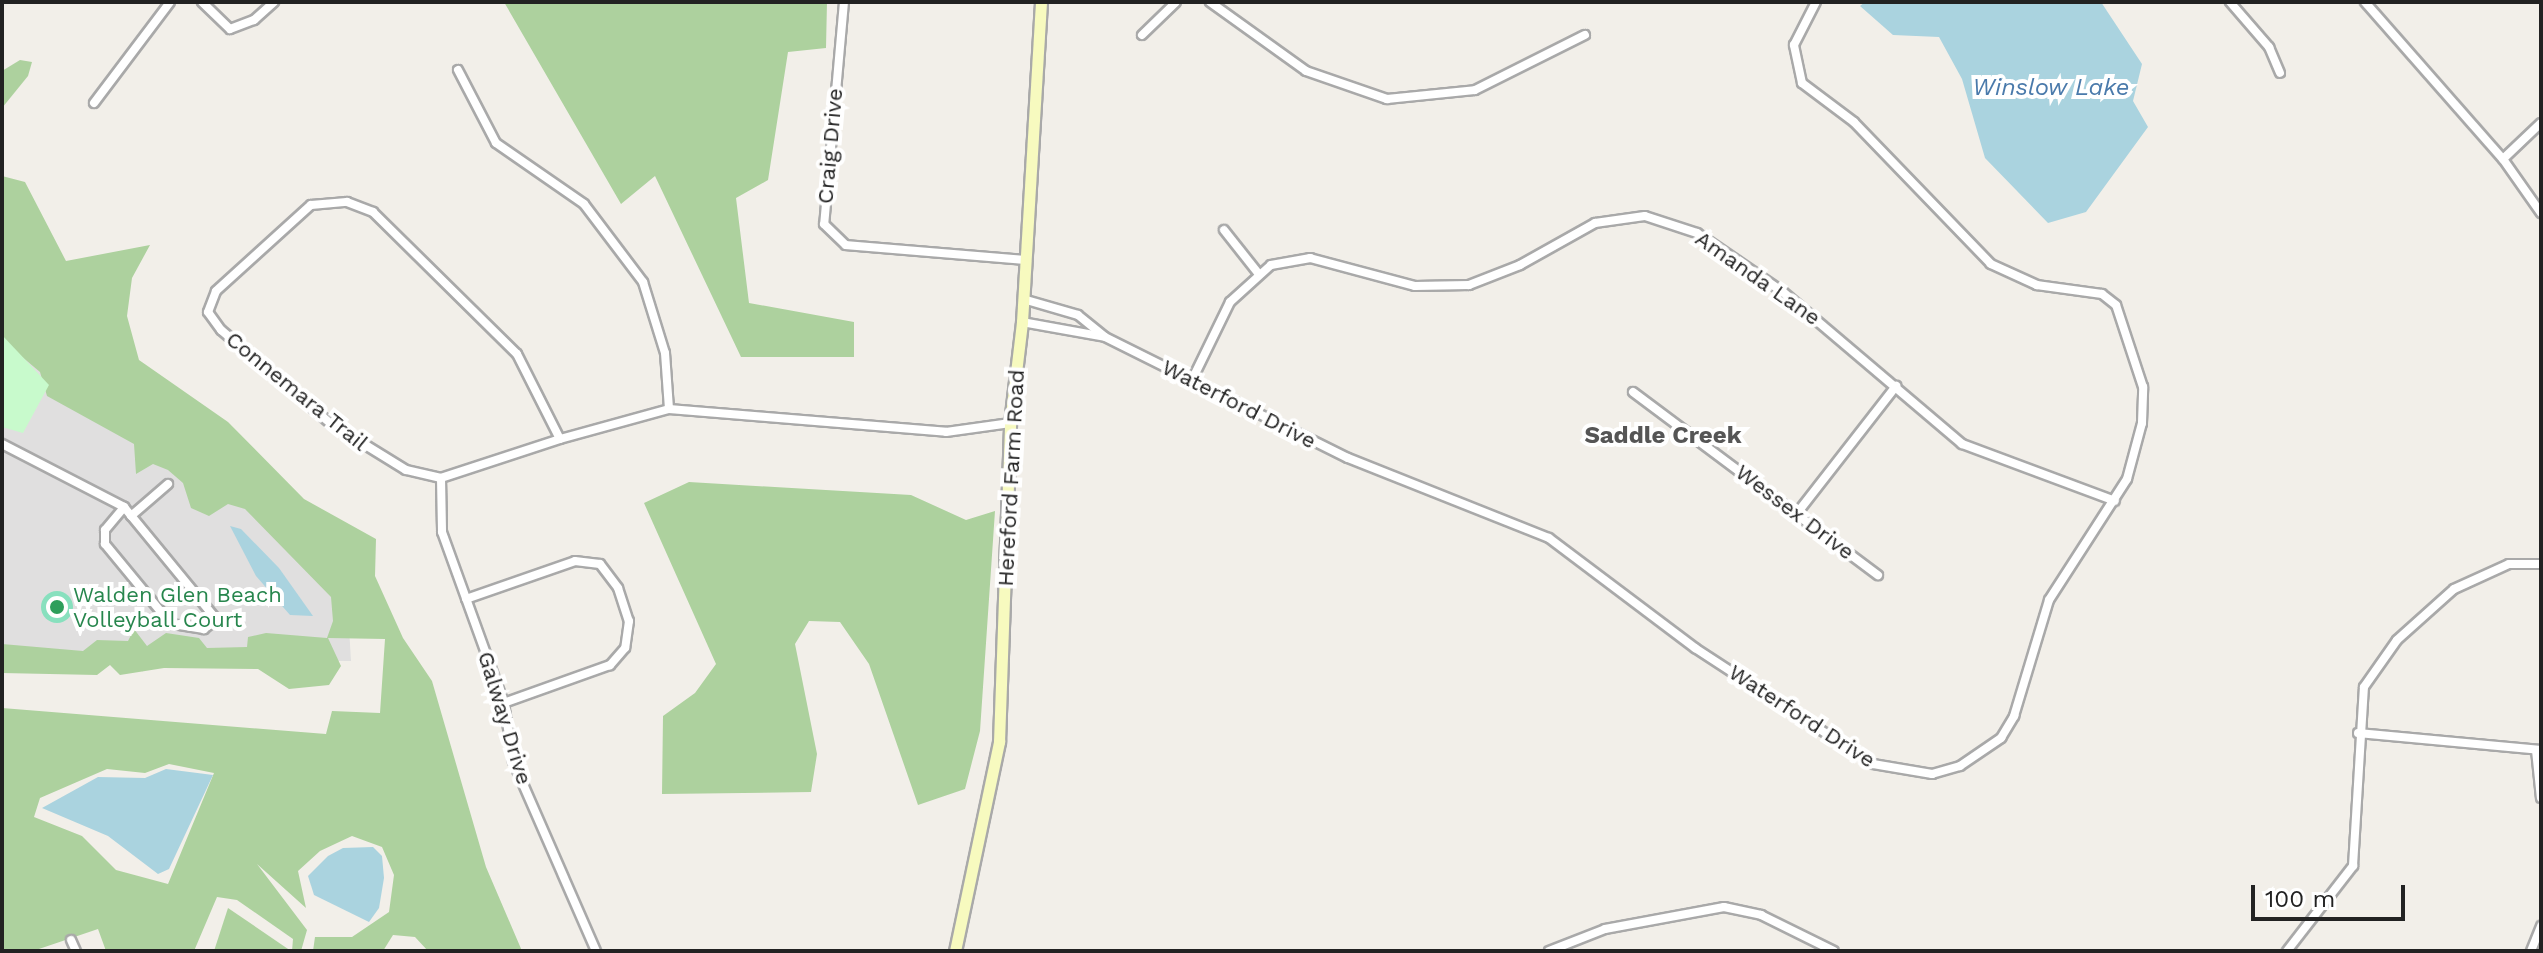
<!DOCTYPE html>
<style>
body{margin:0}
#map{position:relative;width:2543px;height:953px;overflow:hidden;background:#f2efe9;font-family:"Work Sans",sans-serif}
div>[style]{position:absolute}
.residential>*{inset:0;background:#e0dfdf}
.forest>*{inset:0;background:#add19e}
.park>*{inset:0;background:#c8facc}
.pitch>*{inset:0;background:#88e0be}
.round{border-radius:50%}
.water>*{inset:0;background:#aad3df}
.roads{filter:drop-shadow(2px 0 #a9a9a9) drop-shadow(-2px 0 #a9a9a9) drop-shadow(0 2px #a9a9a9) drop-shadow(0 -2px #a9a9a9)}
.street>*{height:8px;margin:-4px;padding:0 4px;transform-origin:4px;border-radius:4px;background:#fff}
.secondary>*{height:11px;margin:-5.5px;padding:0 5.5px;transform-origin:5.5px;border-radius:5.5px;background:#f7fabf}
.dots>*{width:22px;height:22px;translate:-50% -50%;box-sizing:border-box;border:4px solid #fff;border-radius:50%}
span{translate:-50% -50%;white-space:nowrap;text-align:center;line-height:1.15;-webkit-text-stroke:8px #fff;paint-order:stroke}
.street-label{font-size:22px;color:#222}
.leisure-label{font-size:22px;color:#27864d}
.left{translate:0 -50%;text-align:left}
.water-label{font-size:24px;color:#4a7aab;font-style:italic}
.neighbourhood-label{font-size:24px;color:#555;font-weight:700}
.frame{position:absolute;inset:0;border:4px solid #222;pointer-events:none}
.scale{position:absolute;left:2251px;top:885px;width:154px;height:36px;box-sizing:border-box;border:4px solid #222;border-top:0;padding-left:10px;font-size:24px;line-height:28px;white-space:nowrap;color:#222;-webkit-text-stroke:6px #fff;paint-order:stroke}
</style>
<div id="map">
<div class="residential">
<i style="clip-path:polygon(2px 310px,172px 435px,347px 595px,351px 661px,2px 659px)"></i>
</div>
<div class="forest">
<i style="clip-path:polygon(504px 2px,827px 2px,826px 48px,788px 52px,768px 180px,736px 198px,749px 303px,854px 322px,854px 357px,741px 357px,655px 176px,621px 204px)"></i>
<i style="clip-path:polygon(20px 60px,32px 62px,28px 76px,2px 108px,2px 71px)"></i>
<i style="clip-path:polygon(evenodd,2px 176px,25px 182px,66px 261px,150px 245px,132px 278px,127px 316px,139px 360px,228px 422px,304px 499px,376px 539px,375px 576px,403px 638px,432px 681px,486px 867px,522px 951px,428px 951px,415px 937px,393px 935px,383px 951px,313px 951px,315px 937px,352px 937px,389px 912px,394px 875px,382px 847px,352px 836px,320px 851px,298px 871px,306px 908px,257px 864px,307px 930px,301px 951px,292px 951px,293px 939px,237px 900px,217px 897px,194px 951px,106px 951px,98px 929px,33px 951px,2px 951px,2px 708px,326px 734px,332px 711px,380px 713px,385px 639px,328px 638px,341px 666px,329px 685px,289px 689px,258px 669px,164px 668px,120px 675px,110px 665px,97px 675px,2px 673px,2px 644px,83px 651px,97px 640px,128px 641px,134px 629px,147px 646px,166px 633px,199px 638px,207px 648px,247px 647px,248px 637px,266px 633px,327px 638px,333px 621px,331px 597px,245px 509px,228px 504px,209px 516px,191px 508px,183px 483px,168px 470px,153px 464px,136px 474px,134px 444px,47px 396px,40px 372px,2px 340px,2px 176px,169px 764px,214px 773px,168px 884px,116px 870px,82px 836px,34px 817px,40px 798px,107px 769px,145px 773px,169px 764px)"></i>
<i style="clip-path:polygon(689px 482px,911px 495px,966px 520px,995px 511px,980px 731px,965px 789px,918px 805px,869px 664px,840px 622px,809px 621px,795px 644px,817px 754px,811px 792px,662px 794px,663px 716px,695px 693px,716px 664px,644px 503px)"></i>
<i style="clip-path:polygon(228px 908px,291px 951px,214px 951px)"></i>
</div>
<div class="park">
<i style="clip-path:polygon(2px 335px,49px 385px,23px 433px,2px 427px)"></i>
</div>
<div class="pitch">
<i class="round" style="left:41px;top:591px;width:32px;height:32px"></i>
</div>
<div class="water">
<i style="clip-path:polygon(1865px 2px,2101px 2px,2142px 64px,2133px 101px,2148px 127px,2086px 212px,2048px 223px,1985px 158px,1962px 79px,1939px 37px,1893px 35px,1860px 6px)"></i>
<i style="clip-path:polygon(230px 526px,241px 529px,279px 568px,313px 616px,290px 615px,256px 576px)"></i>
<i style="clip-path:polygon(166px 769px,213px 775px,169px 869px,158px 874px,108px 836px,42px 808px,98px 777px,145px 778px)"></i>
<i style="clip-path:polygon(373px 847px,382px 856px,384px 878px,379px 908px,369px 922px,314px 895px,308px 876px,328px 856px,343px 848px)"></i>
</div>
<div class="roads">
<div class="street">
<i style="left:202px;top:2px;width:39px;rotate:44deg"></i>
<i style="left:230px;top:29px;width:26px;rotate:-21deg"></i>
<i style="left:254px;top:20px;width:27px;rotate:-42deg"></i>
<i style="left:844px;top:2px;width:223px;rotate:95.1deg"></i>
<i style="left:824px;top:224px;width:30px;rotate:44deg"></i>
<i style="left:846px;top:245px;width:179px;rotate:4.8deg"></i>
<i style="left:1210px;top:2px;width:118px;rotate:35.7deg"></i>
<i style="left:1306px;top:71px;width:86px;rotate:19.1deg"></i>
<i style="left:1387px;top:99px;width:88px;rotate:-5.8deg"></i>
<i style="left:1475px;top:90px;width:123px;rotate:-26.6deg"></i>
<i style="left:2230px;top:2px;width:60px;rotate:49.1deg"></i>
<i style="left:2269px;top:47px;width:28px;rotate:67deg"></i>
<i style="left:2365px;top:2px;width:209px;rotate:48.7deg"></i>
<i style="left:2503px;top:159px;width:66px;rotate:54.9deg"></i>
<i style="left:1142px;top:35px;width:47px;rotate:-44.1deg"></i>
<i style="left:458px;top:70px;width:82px;rotate:62.5deg"></i>
<i style="left:496px;top:143px;width:107px;rotate:34.7deg"></i>
<i style="left:584px;top:204px;width:98px;rotate:52.9deg"></i>
<i style="left:643px;top:282px;width:74px;rotate:72.8deg"></i>
<i style="left:665px;top:353px;width:56px;rotate:85.9deg"></i>
<i style="left:94px;top:103px;width:126px;rotate:-53deg"></i>
<i style="left:2503px;top:159px;width:52px;rotate:-43.5deg"></i>
<i style="left:1224px;top:230px;width:55px;rotate:51.7deg"></i>
<i style="left:1023px;top:299px;width:57px;rotate:16.2deg"></i>
<i style="left:1078px;top:315px;width:33px;rotate:39deg"></i>
<i style="left:1022px;top:322px;width:84px;rotate:10.2deg"></i>
<i style="left:1105px;top:337px;width:271px;rotate:26.5deg"></i>
<i style="left:1348px;top:458px;width:216px;rotate:21.7deg"></i>
<i style="left:1549px;top:538px;width:183px;rotate:37deg"></i>
<i style="left:1695px;top:648px;width:212px;rotate:33.1deg"></i>
<i style="left:1873px;top:764px;width:60px;rotate:9.6deg"></i>
<i style="left:1932px;top:774px;width:29px;rotate:-16deg"></i>
<i style="left:1960px;top:766px;width:50px;rotate:-34.3deg"></i>
<i style="left:2001px;top:738px;width:26px;rotate:-59deg"></i>
<i style="left:2014px;top:716px;width:121px;rotate:-73.2deg"></i>
<i style="left:2049px;top:600px;width:144px;rotate:-57.2deg"></i>
<i style="left:2127px;top:479px;width:58px;rotate:-75deg"></i>
<i style="left:2142px;top:423px;width:36px;rotate:-88deg"></i>
<i style="left:2143px;top:387px;width:86px;rotate:-108.2deg"></i>
<i style="left:2116px;top:305px;width:18px;rotate:-142deg"></i>
<i style="left:2102px;top:294px;width:66px;rotate:-172.1deg"></i>
<i style="left:2037px;top:285px;width:51px;rotate:-155.5deg"></i>
<i style="left:1991px;top:264px;width:197px;rotate:-134deg"></i>
<i style="left:1854px;top:122px;width:65px;rotate:-143.1deg"></i>
<i style="left:1802px;top:83px;width:39px;rotate:-102deg"></i>
<i style="left:1794px;top:45px;width:48px;rotate:-62.9deg"></i>
<i style="left:1192px;top:380px;width:87px;rotate:-64deg"></i>
<i style="left:1230px;top:302px;width:55px;rotate:-42.1deg"></i>
<i style="left:1271px;top:265px;width:40px;rotate:-10deg"></i>
<i style="left:1310px;top:258px;width:109px;rotate:14.9deg"></i>
<i style="left:1415px;top:286px;width:54px;rotate:-1.1deg"></i>
<i style="left:1469px;top:285px;width:55px;rotate:-21.4deg"></i>
<i style="left:1520px;top:265px;width:86px;rotate:-29.2deg"></i>
<i style="left:1595px;top:223px;width:50px;rotate:-8deg"></i>
<i style="left:1645px;top:216px;width:55px;rotate:18.1deg"></i>
<i style="left:1697px;top:233px;width:104px;rotate:34.5deg"></i>
<i style="left:1783px;top:292px;width:235px;rotate:40.3deg"></i>
<i style="left:1962px;top:444px;width:163px;rotate:20.4deg"></i>
<i style="left:1633px;top:392px;width:306px;rotate:36.8deg"></i>
<i style="left:560px;top:439px;width:125px;rotate:161.9deg"></i>
<i style="left:441px;top:478px;width:36px;rotate:-167deg"></i>
<i style="left:406px;top:470px;width:89px;rotate:-148.3deg"></i>
<i style="left:330px;top:423px;width:143px;rotate:-139.5deg"></i>
<i style="left:221px;top:330px;width:22px;rotate:-126deg"></i>
<i style="left:208px;top:312px;width:22px;rotate:-69deg"></i>
<i style="left:216px;top:291px;width:128px;rotate:-42.2deg"></i>
<i style="left:311px;top:205px;width:36px;rotate:-5deg"></i>
<i style="left:347px;top:202px;width:28px;rotate:21deg"></i>
<i style="left:373px;top:212px;width:202px;rotate:44.6deg"></i>
<i style="left:517px;top:354px;width:95px;rotate:63.2deg"></i>
<i style="left:560px;top:439px;width:113px;rotate:-15.4deg"></i>
<i style="left:669px;top:409px;width:278px;rotate:4.7deg"></i>
<i style="left:946px;top:432px;width:65px;rotate:-8deg"></i>
<i style="left:2px;top:444px;width:137px;rotate:27.3deg"></i>
<i style="left:124px;top:507px;width:145px;rotate:50.6deg"></i>
<i style="left:216px;top:619px;width:16px;rotate:140deg"></i>
<i style="left:204px;top:629px;width:33px;rotate:-171deg"></i>
<i style="left:171px;top:624px;width:104px;rotate:-129.5deg"></i>
<i style="left:105px;top:544px;width:14px;rotate:-90deg"></i>
<i style="left:105px;top:530px;width:30px;rotate:-50deg"></i>
<i style="left:441px;top:478px;width:54px;rotate:88.9deg"></i>
<i style="left:442px;top:532px;width:182px;rotate:70.1deg"></i>
<i style="left:504px;top:703px;width:59px;rotate:81.2deg"></i>
<i style="left:513px;top:761px;width:207px;rotate:66.4deg"></i>
<i style="left:1798px;top:512px;width:160px;rotate:-52.1deg"></i>
<i style="left:131px;top:516px;width:49px;rotate:-40.9deg"></i>
<i style="left:466px;top:599px;width:115px;rotate:-19.2deg"></i>
<i style="left:575px;top:561px;width:25px;rotate:7deg"></i>
<i style="left:600px;top:564px;width:30px;rotate:53deg"></i>
<i style="left:618px;top:588px;width:35px;rotate:72deg"></i>
<i style="left:629px;top:621px;width:27px;rotate:98deg"></i>
<i style="left:625px;top:648px;width:23px;rotate:131deg"></i>
<i style="left:610px;top:665px;width:113px;rotate:160.3deg"></i>
<i style="left:2358px;top:733px;width:184px;rotate:5.3deg"></i>
<i style="left:2536px;top:750px;width:48px;rotate:84.1deg"></i>
<i style="left:71px;top:940px;width:12px;rotate:66deg"></i>
<i style="left:1549px;top:951px;width:60px;rotate:-21.4deg"></i>
<i style="left:1605px;top:929px;width:121px;rotate:-10.5deg"></i>
<i style="left:1724px;top:907px;width:38px;rotate:12deg"></i>
<i style="left:1761px;top:915px;width:81px;rotate:26.3deg"></i>
<i style="left:2287px;top:951px;width:108px;rotate:-52.2deg"></i>
<i style="left:2353px;top:866px;width:179px;rotate:-86.5deg"></i>
<i style="left:2364px;top:687px;width:57px;rotate:-54.9deg"></i>
<i style="left:2397px;top:640px;width:76px;rotate:-41.8deg"></i>
<i style="left:2454px;top:589px;width:60px;rotate:-24.4deg"></i>
<i style="left:2509px;top:564px;width:32px"></i>
<i style="left:2531px;top:951px;width:27px;rotate:-68deg"></i>
</div>
<div class="secondary">
<i style="left:955px;top:951px;width:214px;rotate:-78.1deg"></i>
<i style="left:999px;top:742px;width:319px;rotate:-88deg"></i>
<i style="left:1010px;top:423px;width:102px;rotate:-83.2deg"></i>
<i style="left:1022px;top:322px;width:321px;rotate:-86.6deg"></i>
</div>
</div>
<div class="dots">
<i style="left:57px;top:607px;background:#2e9e5b"></i>
</div>
<div class="street-label">
<span style="left:830px;top:146px;rotate:-85deg">Craig Drive</span>
<span style="left:1758px;top:278px;rotate:35deg">Amanda Lane</span>
<span style="left:297px;top:391px;rotate:39deg">Connemara Trail</span>
<span style="left:1239px;top:404px;rotate:27deg">Waterford Drive</span>
<span style="left:1011px;top:478px;rotate:-87deg">Hereford Farm Road</span>
<span style="left:1795px;top:512px;rotate:37deg">Wessex Drive</span>
<span style="left:1802px;top:716px;rotate:33deg">Waterford Drive</span>
<span style="left:505px;top:718px;rotate:73deg">Galway Drive</span>
</div>
<div class="leisure-label">
<span class="left" style="left:73px;top:607px">Walden Glen Beach<br>Volleyball Court</span>
</div>
<div class="water-label">
<span style="left:2051px;top:88px">Winslow Lake</span>
</div>
<div class="neighbourhood-label">
<span style="left:1663px;top:436px">Saddle Creek</span>
</div>
<div class="frame"></div>
<div class="scale">100 m</div>
</div>
